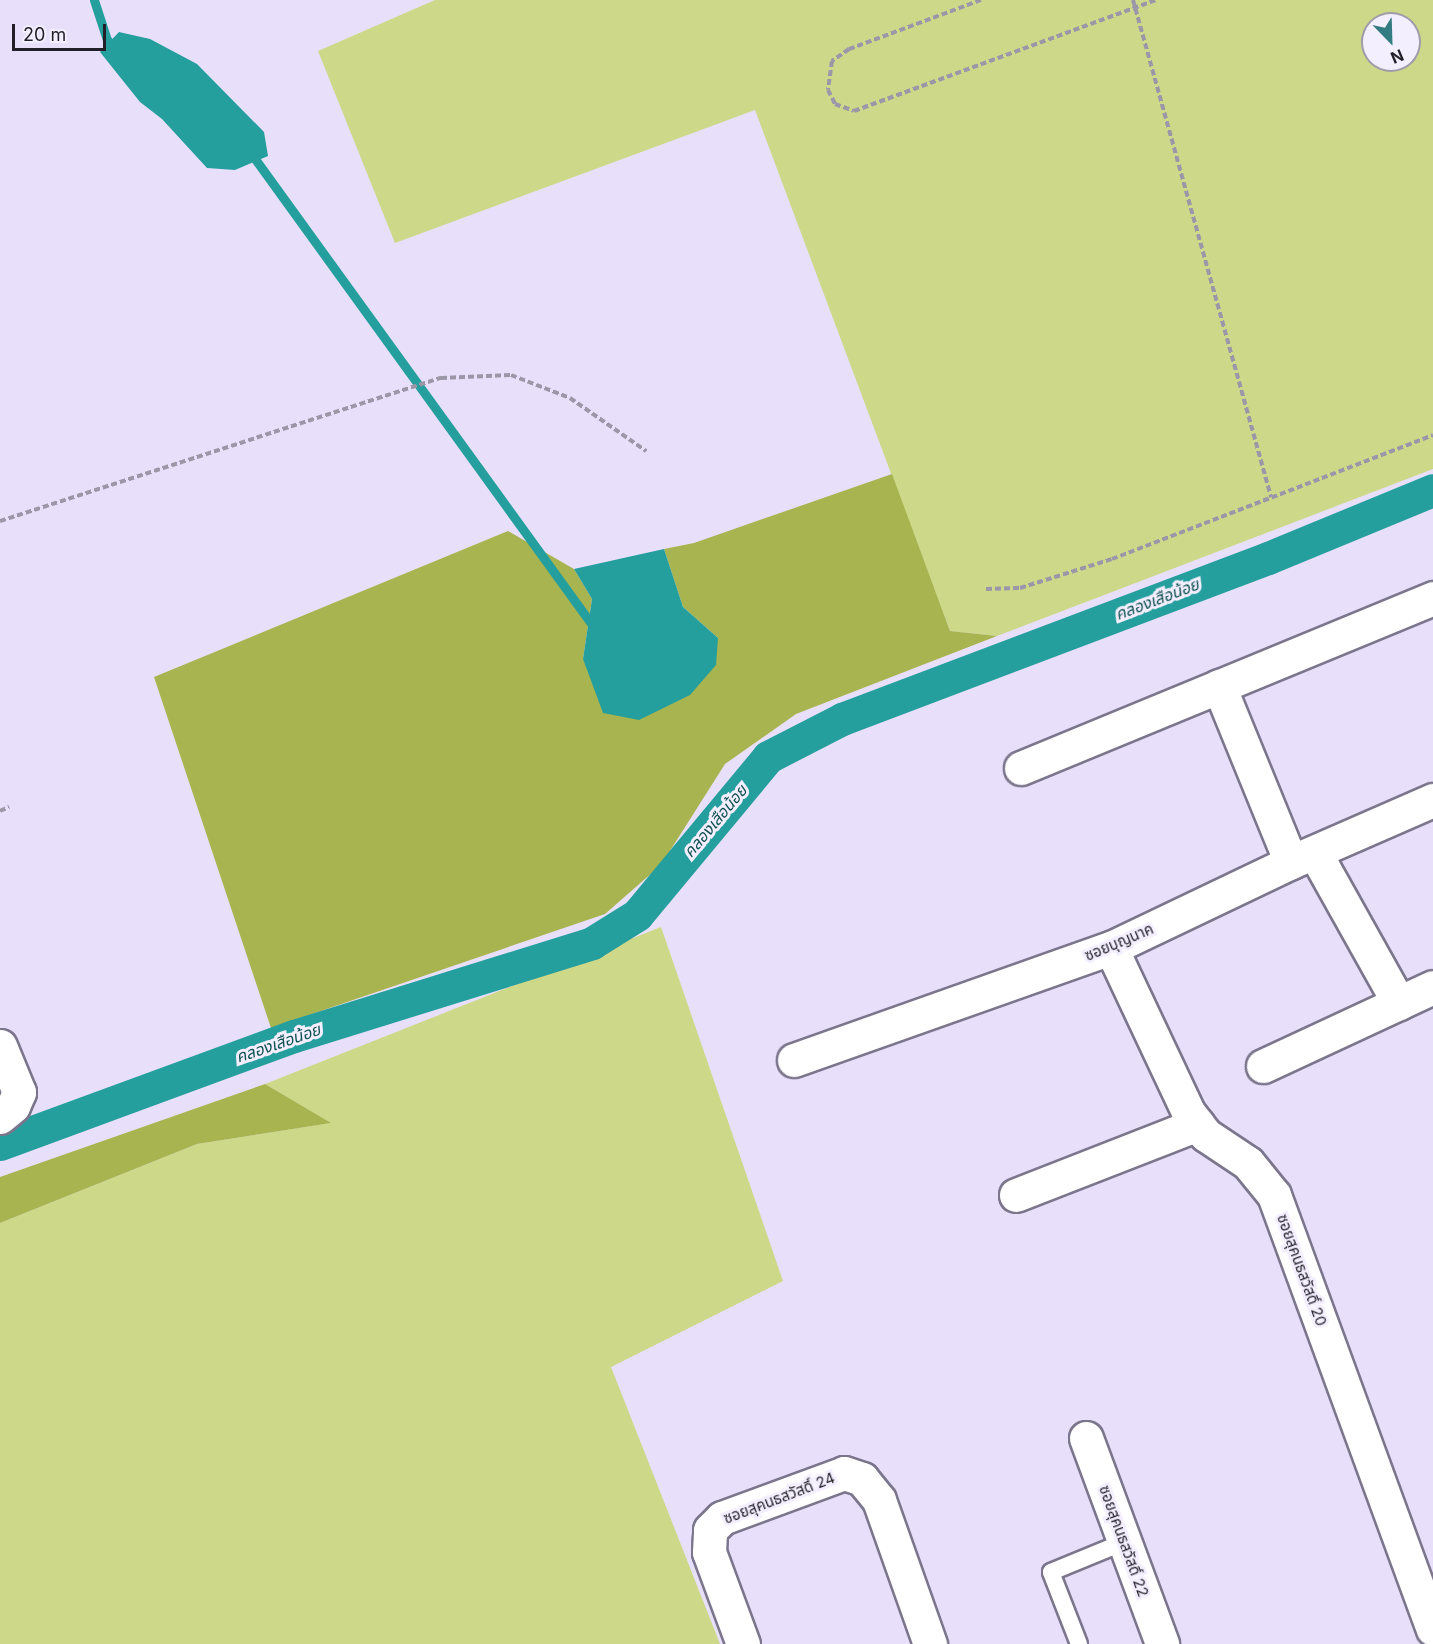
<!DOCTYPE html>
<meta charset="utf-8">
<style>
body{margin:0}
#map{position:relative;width:1433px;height:1644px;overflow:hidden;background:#e8e0fa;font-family:Inter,"Noto Sans Thai",sans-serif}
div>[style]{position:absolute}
.green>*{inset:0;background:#cdd888}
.forest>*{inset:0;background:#a8b450}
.water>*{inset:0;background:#259e9e}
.stream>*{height:9px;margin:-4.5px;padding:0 4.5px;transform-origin:4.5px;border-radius:4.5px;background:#259e9e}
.canal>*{height:33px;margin:-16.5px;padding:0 16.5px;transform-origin:16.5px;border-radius:16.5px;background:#259e9e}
.path>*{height:4px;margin-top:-2px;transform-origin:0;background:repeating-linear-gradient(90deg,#9c96a9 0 6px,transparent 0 9px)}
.roads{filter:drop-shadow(2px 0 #7c768d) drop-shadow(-2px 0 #7c768d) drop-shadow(0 2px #7c768d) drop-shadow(0 -2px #7c768d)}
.service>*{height:16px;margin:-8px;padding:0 8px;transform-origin:8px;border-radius:8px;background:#fff}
.minor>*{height:33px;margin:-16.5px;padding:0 16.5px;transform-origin:16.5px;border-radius:16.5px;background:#fff}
span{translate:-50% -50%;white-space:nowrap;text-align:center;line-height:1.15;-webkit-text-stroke:6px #f4efff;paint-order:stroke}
.street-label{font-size:15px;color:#221f28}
.water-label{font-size:16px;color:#0d5050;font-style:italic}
.north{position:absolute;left:1361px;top:12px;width:60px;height:60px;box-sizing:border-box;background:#f4efff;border:2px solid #a09ca9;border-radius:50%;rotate:157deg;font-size:16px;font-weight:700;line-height:24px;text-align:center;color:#221f28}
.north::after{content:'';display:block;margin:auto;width:21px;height:27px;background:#337c81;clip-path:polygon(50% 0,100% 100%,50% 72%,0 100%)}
.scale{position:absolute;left:12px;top:24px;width:94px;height:27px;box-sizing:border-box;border:3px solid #221f28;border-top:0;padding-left:8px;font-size:18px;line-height:21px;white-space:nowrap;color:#221f28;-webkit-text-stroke:4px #f4efff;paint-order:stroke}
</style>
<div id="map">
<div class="green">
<i style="clip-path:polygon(evenodd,435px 0,1433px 0,1433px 469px,997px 636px,950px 631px,755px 110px,395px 243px,318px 51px,435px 0,1373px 24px,1409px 24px,1409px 60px,1373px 60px,1373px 24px)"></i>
<i style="clip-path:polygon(661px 927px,783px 1281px,611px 1367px,720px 1644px,0 1644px,0 1223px,197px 1144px,330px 1123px,265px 1084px)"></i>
</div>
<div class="forest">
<i style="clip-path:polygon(892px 474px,950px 631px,997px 636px,796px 714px,725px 764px,661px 865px,605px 914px,271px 1028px,154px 677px,508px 531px,574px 569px,592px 599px,583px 659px,718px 638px,683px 607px,664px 549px,694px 543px)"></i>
<i style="clip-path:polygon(265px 1084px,331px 1123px,197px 1144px,0 1223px,0 1177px)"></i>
</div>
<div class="water">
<i style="clip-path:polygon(119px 32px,150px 39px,197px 64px,264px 132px,268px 156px,235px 170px,207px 168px,162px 119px,140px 102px,100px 52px)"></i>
<i style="clip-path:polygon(664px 549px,683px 607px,718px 638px,716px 665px,690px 695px,639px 720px,603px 713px,583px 659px,592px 599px,574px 569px)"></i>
</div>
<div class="stream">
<i style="left:94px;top:0;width:42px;rotate:72deg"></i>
<i style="left:107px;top:40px;width:15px;rotate:37deg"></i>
<i style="left:250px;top:152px;width:580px;rotate:54.12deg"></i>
</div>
<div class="canal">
<i style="left:0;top:1144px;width:313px;rotate:-20.2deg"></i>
<i style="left:294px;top:1036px;width:312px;rotate:-17.3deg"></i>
<i style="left:592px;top:943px;width:53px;rotate:-31.9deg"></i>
<i style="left:637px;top:915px;width:205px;rotate:-50.3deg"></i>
<i style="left:768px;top:757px;width:83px;rotate:-27.2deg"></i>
<i style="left:842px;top:719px;width:455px;rotate:-20.7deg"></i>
<i style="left:1268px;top:558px;width:178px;rotate:-22.4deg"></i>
</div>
<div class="path">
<i style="left:981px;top:0;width:141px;rotate:159.6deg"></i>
<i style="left:849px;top:49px;width:21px;rotate:145deg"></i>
<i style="left:832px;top:61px;width:29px;rotate:98deg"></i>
<i style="left:828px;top:90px;width:16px;rotate:63deg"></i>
<i style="left:835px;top:104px;width:20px;rotate:20deg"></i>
<i style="left:854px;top:111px;width:322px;rotate:-20.2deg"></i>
<i style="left:1133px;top:0;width:516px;rotate:74.48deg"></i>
<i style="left:0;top:521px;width:464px;rotate:-18deg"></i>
<i style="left:441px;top:378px;width:70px;rotate:-2.5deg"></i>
<i style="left:511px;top:375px;width:63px;rotate:21.3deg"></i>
<i style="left:570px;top:398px;width:93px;rotate:34.9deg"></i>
<i style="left:986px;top:589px;width:34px;rotate:-2deg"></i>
<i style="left:1020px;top:588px;width:96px;rotate:-17.5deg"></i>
<i style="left:1112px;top:559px;width:344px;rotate:-21.1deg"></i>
<i style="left:0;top:811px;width:10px;rotate:-24deg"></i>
</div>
<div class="roads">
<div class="service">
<i style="left:1079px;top:1644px;width:77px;rotate:-111.3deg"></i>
<i style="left:1051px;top:1572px;width:79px;rotate:-22.3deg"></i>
</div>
<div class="minor">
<i style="left:1219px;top:686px;width:190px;rotate:67.8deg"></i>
<i style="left:1021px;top:768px;width:446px;rotate:-22.4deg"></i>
<i style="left:1315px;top:853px;width:172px;rotate:60.8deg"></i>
<i style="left:1111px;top:948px;width:181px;rotate:64.8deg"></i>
<i style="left:1188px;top:1112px;width:29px;rotate:52deg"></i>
<i style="left:1206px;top:1135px;width:50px;rotate:33.7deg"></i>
<i style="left:1248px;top:1163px;width:41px;rotate:50.9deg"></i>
<i style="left:1274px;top:1195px;width:462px;rotate:69.9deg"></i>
<i style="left:0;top:1046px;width:50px;rotate:67.6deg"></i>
<i style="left:19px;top:1092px;width:15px;rotate:113deg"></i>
<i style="left:13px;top:1106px;width:17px;rotate:140deg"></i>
<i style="left:794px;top:1060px;width:336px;rotate:-19.5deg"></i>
<i style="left:1111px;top:948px;width:199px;rotate:-25.5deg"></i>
<i style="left:1291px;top:862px;width:155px;rotate:-23.6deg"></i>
<i style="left:1263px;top:1066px;width:187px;rotate:-24.9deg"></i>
<i style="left:1016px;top:1195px;width:195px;rotate:-21.3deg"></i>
<i style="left:1086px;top:1438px;width:220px;rotate:69.7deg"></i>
<i style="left:743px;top:1644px;width:98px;rotate:-110.3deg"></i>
<i style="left:709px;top:1552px;width:22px;rotate:-87deg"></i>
<i style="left:710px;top:1530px;width:17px;rotate:-45deg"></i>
<i style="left:722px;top:1518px;width:130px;rotate:-20.2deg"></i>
<i style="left:844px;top:1473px;width:19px;rotate:18deg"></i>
<i style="left:862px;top:1479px;width:27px;rotate:51deg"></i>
<i style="left:879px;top:1500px;width:153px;rotate:70.5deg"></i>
</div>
</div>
<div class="street-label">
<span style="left:1119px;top:942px;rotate:-23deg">ซอยบุญนาค</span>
<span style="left:1302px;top:1270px;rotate:70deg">ซอยสุคนธสวัสดิ์ 20</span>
<span style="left:779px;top:1498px;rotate:-21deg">ซอยสุคนธสวัสดิ์ 24</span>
<span style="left:1124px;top:1541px;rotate:70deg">ซอยสุคนธสวัสดิ์ 22</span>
</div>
<div class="water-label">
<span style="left:1157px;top:599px;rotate:-21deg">คลองเสือน้อย</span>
<span style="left:715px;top:821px;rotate:-50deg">คลองเสือน้อย</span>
<span style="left:278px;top:1043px;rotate:-19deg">คลองเสือน้อย</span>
</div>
<div class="north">N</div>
<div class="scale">20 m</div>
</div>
